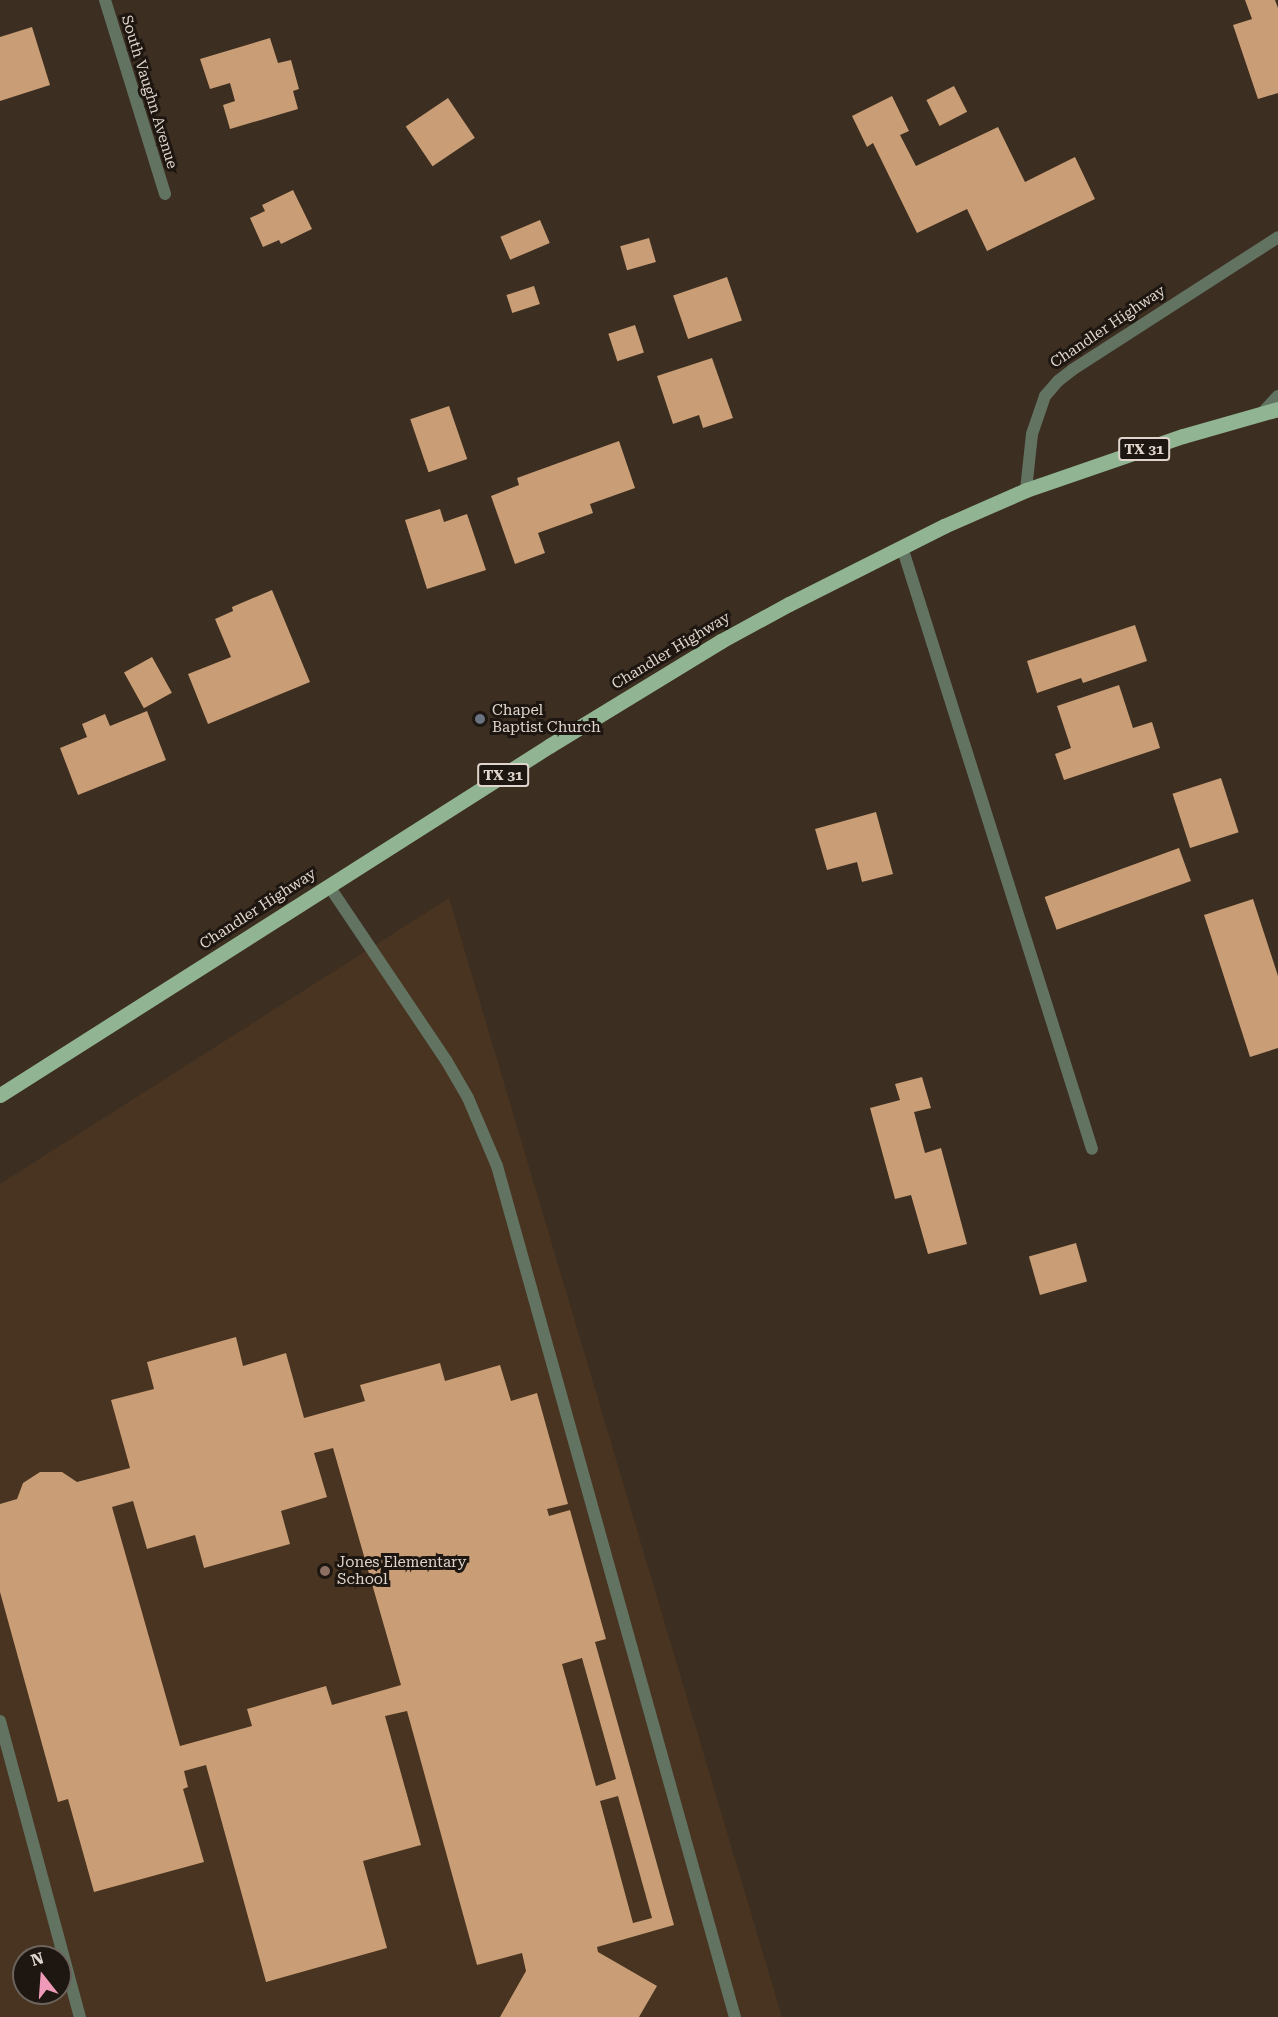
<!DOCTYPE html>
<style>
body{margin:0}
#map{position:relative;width:1278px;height:2017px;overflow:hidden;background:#3c2e20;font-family:"Roboto Serif",serif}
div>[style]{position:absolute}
.built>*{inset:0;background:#483420}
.building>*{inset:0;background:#c99d75;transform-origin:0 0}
.service>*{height:12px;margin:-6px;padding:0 6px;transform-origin:6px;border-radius:6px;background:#627362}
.minor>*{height:12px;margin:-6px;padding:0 6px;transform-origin:6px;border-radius:6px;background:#627362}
.tertiary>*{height:12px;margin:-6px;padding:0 6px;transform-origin:6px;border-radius:6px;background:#627362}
.primary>*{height:15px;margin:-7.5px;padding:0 7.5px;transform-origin:7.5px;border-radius:7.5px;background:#91b592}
.dots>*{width:16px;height:16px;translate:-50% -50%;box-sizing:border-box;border:3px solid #1e1711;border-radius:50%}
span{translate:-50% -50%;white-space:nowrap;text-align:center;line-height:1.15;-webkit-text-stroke:6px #1e1711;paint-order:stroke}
.shield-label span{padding:2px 4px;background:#1e1711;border:2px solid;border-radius:4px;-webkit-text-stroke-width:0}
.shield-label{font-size:14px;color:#dfd5cc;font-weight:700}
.street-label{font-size:15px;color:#dfd5cc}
.poi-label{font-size:15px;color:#dfd5cc}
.left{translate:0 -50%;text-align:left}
.north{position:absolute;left:12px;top:1945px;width:60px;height:60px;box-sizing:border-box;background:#1e1711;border:2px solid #6b635c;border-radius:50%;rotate:343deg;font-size:16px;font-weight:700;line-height:24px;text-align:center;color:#dfd5cc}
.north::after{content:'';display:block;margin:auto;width:21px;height:27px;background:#ef9ab8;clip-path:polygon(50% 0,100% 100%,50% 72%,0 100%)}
</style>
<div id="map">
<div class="built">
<i style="clip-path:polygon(evenodd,449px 898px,782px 2017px,0 2017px,0 1184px,449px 898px,24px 1957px,60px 1957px,60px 1993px,24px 1993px,24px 1957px)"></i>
</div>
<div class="building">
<i style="clip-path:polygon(1245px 0,1275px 0,1278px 8px,1278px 93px,1258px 99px,1233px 25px,1252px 19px)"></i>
<i style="clip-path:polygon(32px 27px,50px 85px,0 101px,0 37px)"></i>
<i style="clip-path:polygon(270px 38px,278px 63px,291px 60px,299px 89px,293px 91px,298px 109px,230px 129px,223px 105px,235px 101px,230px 83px,210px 89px,200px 59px)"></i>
<i style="left:954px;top:86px;width:29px;height:31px;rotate:63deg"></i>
<i style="clip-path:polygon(892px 96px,909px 131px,900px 135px,916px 166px,998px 127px,1025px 182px,1075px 157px,1095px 199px,987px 251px,967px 209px,917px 233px,873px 143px,867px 147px,852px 116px)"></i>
<i style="left:448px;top:98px;width:48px;height:51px;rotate:56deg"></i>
<i style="clip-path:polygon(293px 190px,312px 229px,281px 244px,279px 240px,263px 247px,250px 218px,265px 211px,262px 205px)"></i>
<i style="left:540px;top:220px;width:25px;height:43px;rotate:67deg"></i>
<i style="left:649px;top:238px;width:25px;height:30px;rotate:74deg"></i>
<i style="left:727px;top:277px;width:46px;height:57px;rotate:71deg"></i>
<i style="left:534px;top:286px;width:19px;height:29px;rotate:72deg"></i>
<i style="left:635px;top:325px;width:29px;height:28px;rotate:72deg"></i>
<i style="clip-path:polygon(712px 358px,733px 418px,703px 428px,699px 415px,673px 424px,657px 376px)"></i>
<i style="left:449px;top:406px;width:56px;height:41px;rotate:71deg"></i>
<i style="clip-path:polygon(619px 441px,635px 488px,590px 504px,593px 513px,538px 533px,545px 553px,515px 564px,491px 496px,519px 485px,517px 478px)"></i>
<i style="clip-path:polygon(440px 509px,444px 522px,467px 514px,486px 570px,427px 589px,405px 520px)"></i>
<i style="clip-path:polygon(272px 590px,310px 682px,208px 724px,188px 674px,231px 657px,215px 619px,233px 611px,232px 607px)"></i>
<i style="clip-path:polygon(1135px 625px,1147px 661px,1083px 683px,1081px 678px,1037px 693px,1027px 661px)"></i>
<i style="left:152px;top:657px;width:41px;height:32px;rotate:61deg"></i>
<i style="clip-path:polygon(1119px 685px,1133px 728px,1152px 722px,1160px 748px,1064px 780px,1055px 754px,1071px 748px,1057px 706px)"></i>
<i style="clip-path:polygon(147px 711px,166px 760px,78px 795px,60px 748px,87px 737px,82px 724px,105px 714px,110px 726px)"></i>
<i style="left:1221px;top:778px;width:57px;height:51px;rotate:72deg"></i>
<i style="clip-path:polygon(876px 812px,893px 874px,862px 882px,857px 862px,827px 870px,815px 829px)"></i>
<i style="left:1179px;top:848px;width:35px;height:143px;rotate:70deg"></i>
<i style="clip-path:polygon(1253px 899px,1278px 976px,1278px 1048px,1250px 1057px,1204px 915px)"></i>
<i style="clip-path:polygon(922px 1077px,931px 1108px,914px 1112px,925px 1153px,941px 1148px,967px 1244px,928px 1254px,911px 1195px,895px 1199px,870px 1108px,900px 1100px,895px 1084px)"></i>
<i style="left:1076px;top:1243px;width:40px;height:49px;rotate:74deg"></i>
<i style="clip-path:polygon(evenodd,236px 1337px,243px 1366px,286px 1353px,304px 1418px,365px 1401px,360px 1385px,440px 1363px,445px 1381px,500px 1365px,511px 1401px,537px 1393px,568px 1504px,547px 1509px,549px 1516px,570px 1510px,606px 1639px,595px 1642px,674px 1925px,597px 1947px,598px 1952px,657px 1986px,639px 2017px,500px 2017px,526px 1971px,522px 1953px,477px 1965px,407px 1711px,385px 1716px,421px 1845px,363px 1861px,387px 1948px,266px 1982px,206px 1765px,184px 1771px,188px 1787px,183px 1789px,204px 1862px,94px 1892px,68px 1799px,58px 1802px,0 1592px,0 1504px,17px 1499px,23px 1483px,40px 1472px,62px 1472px,77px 1482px,130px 1468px,111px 1400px,154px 1389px,147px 1362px,236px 1337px,333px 1448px,401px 1685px,332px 1705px,326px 1686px,247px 1709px,252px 1726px,180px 1746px,112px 1507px,133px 1501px,147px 1549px,195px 1535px,204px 1568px,290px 1544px,281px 1511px,327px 1497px,314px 1453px,333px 1448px,236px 1337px,582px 1658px,616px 1779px,596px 1786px,562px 1664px,582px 1658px,236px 1337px,618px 1796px,652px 1918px,633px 1923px,600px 1801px,618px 1796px)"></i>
</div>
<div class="service">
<i style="left:902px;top:547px;width:631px;rotate:72.48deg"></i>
<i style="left:329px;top:886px;width:210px;rotate:56.1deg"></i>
<i style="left:446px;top:1060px;width:44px;rotate:59.9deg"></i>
<i style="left:468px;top:1098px;width:74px;rotate:66.9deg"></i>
<i style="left:497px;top:1166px;width:884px;rotate:74.38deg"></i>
<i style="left:0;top:1721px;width:307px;rotate:74.9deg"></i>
</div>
<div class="minor">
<i style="left:105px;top:0;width:203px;rotate:72.8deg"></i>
</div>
<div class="tertiary">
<i style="left:1263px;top:412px;width:22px;rotate:-47deg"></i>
<i style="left:1026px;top:490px;width:56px;rotate:-83.9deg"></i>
<i style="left:1032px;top:434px;width:40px;rotate:-71.1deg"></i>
<i style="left:1045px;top:396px;width:20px;rotate:-49deg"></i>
<i style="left:1058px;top:381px;width:18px;rotate:-38deg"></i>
<i style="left:1072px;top:370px;width:245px;rotate:-32.8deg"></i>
</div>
<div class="primary">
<i style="left:0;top:1095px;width:651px;rotate:-32.44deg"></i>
<i style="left:549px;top:746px;width:202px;rotate:-31.4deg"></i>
<i style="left:721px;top:641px;width:77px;rotate:-28.6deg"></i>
<i style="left:789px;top:604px;width:174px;rotate:-26.7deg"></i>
<i style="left:944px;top:526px;width:90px;rotate:-23.7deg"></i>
<i style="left:1026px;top:490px;width:166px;rotate:-19deg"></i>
<i style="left:1183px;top:436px;width:99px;rotate:-15.9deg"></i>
</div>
<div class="dots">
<i style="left:480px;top:719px;background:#6b7280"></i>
<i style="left:325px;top:1571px;background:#8d6e63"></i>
</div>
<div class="shield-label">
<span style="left:1144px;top:449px">TX 31</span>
<span style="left:503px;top:775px">TX 31</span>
</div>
<div class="street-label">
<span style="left:149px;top:92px;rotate:73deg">South Vaughn Avenue</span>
<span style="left:1108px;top:327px;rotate:-34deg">Chandler Highway</span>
<span style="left:671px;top:651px;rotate:-31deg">Chandler Highway</span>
<span style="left:258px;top:909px;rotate:-33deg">Chandler Highway</span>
</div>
<div class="poi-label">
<span class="left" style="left:492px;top:719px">Chapel<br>Baptist Church</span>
<span class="left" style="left:337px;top:1571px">Jones Elementary<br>School</span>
</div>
<div class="north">N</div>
</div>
